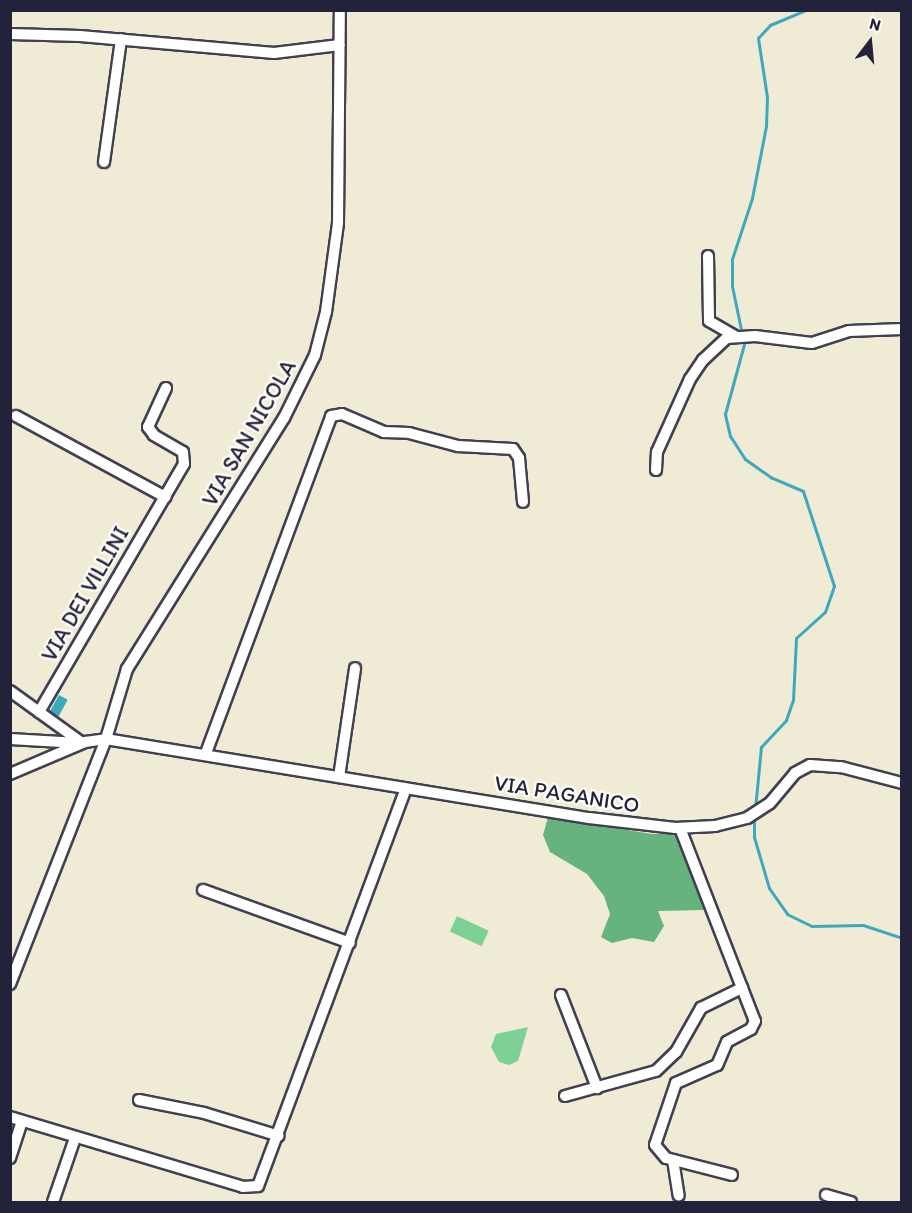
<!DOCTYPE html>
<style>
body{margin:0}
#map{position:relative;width:912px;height:1213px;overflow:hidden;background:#f0ebd4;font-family:Itim,sans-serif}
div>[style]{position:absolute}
.green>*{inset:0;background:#7dd194;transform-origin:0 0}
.forest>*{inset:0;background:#66b37e}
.water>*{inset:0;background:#3ea9be;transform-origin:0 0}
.stream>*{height:3px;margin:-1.5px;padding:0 1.5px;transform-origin:1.5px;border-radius:1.5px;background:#3ea9be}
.roads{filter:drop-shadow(2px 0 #414052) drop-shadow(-2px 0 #414052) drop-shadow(0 2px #414052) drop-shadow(0 -2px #414052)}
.minor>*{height:10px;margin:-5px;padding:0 5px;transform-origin:5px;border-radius:5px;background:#fff}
span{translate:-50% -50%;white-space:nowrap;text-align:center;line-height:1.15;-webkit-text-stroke:5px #fdfcf7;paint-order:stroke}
.street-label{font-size:22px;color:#22223b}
.frame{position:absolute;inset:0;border:12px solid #22223b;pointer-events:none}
.north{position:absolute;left:840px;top:12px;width:60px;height:60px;-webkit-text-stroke:4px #fdfcf7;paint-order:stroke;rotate:16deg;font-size:16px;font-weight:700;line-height:24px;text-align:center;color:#22223b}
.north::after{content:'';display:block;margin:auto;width:21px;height:27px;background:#22223b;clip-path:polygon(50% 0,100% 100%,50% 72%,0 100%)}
</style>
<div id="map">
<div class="green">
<i style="left:457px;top:916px;width:35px;height:17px;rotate:25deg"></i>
<i style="clip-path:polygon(528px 1027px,518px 1061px,509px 1065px,499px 1062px,491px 1047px,496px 1034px)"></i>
</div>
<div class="forest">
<i style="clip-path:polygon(548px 817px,652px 834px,676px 833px,704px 910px,658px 911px,664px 926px,654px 942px,632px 938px,612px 943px,601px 937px,610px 914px,604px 896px,587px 874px,550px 852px,543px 835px)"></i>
</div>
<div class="water">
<i style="left:59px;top:695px;width:10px;height:19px;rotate:29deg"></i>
</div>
<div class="stream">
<i style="left:755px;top:809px;width:62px;rotate:-84.5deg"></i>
<i style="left:761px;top:747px;width:37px;rotate:-47deg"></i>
<i style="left:786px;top:720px;width:21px;rotate:-71deg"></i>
<i style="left:793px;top:700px;width:62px;rotate:-87.2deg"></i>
<i style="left:796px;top:638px;width:39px;rotate:-42deg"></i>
<i style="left:825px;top:612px;width:28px;rotate:-71deg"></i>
<i style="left:834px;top:586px;width:100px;rotate:-108.1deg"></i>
<i style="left:803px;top:491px;width:34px;rotate:-157deg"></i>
<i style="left:772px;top:478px;width:33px;rotate:-145deg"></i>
<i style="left:745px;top:459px;width:27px;rotate:-123deg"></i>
<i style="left:730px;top:436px;width:23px;rotate:-103deg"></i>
<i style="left:725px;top:414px;width:73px;rotate:-74.8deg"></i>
<i style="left:744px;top:344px;width:59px;rotate:-101.7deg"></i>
<i style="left:732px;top:286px;width:27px;rotate:-90deg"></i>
<i style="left:732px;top:259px;width:64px;rotate:-71.8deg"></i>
<i style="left:752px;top:198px;width:73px;rotate:-79deg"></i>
<i style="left:766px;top:126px;width:29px;rotate:-88deg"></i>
<i style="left:767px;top:97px;width:60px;rotate:-98.7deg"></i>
<i style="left:758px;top:38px;width:18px;rotate:-47deg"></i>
<i style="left:770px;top:25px;width:39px;rotate:-23deg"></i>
<i style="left:754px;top:818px;width:19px;rotate:90deg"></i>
<i style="left:754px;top:837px;width:53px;rotate:73.6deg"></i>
<i style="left:769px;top:888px;width:32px;rotate:55deg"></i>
<i style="left:787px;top:914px;width:28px;rotate:26deg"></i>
<i style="left:812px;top:926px;width:51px;rotate:-1.1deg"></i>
<i style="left:863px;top:925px;width:41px;rotate:18.4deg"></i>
</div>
<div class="roads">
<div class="minor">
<i style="left:10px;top:34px;width:70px;rotate:1.6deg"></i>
<i style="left:80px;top:36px;width:195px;rotate:5deg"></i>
<i style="left:274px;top:53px;width:66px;rotate:-6.9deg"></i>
<i style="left:104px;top:162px;width:124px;rotate:-82.1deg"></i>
<i style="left:708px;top:256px;width:65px;rotate:89.1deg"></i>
<i style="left:709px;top:321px;width:30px;rotate:30deg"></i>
<i style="left:16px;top:416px;width:170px;rotate:28.5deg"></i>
<i style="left:656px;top:470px;width:18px;rotate:-87deg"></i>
<i style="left:657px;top:452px;width:80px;rotate:-65.7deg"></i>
<i style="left:690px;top:379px;width:23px;rotate:-56deg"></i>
<i style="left:703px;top:360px;width:33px;rotate:-43deg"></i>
<i style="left:727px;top:338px;width:28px;rotate:-4deg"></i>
<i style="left:755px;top:336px;width:57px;rotate:7deg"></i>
<i style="left:812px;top:343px;width:39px;rotate:-18deg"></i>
<i style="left:849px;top:331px;width:53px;rotate:-2.2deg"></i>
<i style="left:10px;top:691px;width:89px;rotate:35.8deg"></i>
<i style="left:39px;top:712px;width:287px;rotate:-59.7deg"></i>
<i style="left:184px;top:464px;width:12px;rotate:-95deg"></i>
<i style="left:183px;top:452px;width:34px;rotate:-150deg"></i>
<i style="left:154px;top:435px;width:10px;rotate:-127deg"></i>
<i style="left:148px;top:427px;width:43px;rotate:-65.2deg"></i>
<i style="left:10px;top:739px;width:69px;rotate:3.3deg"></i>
<i style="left:206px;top:753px;width:359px;rotate:-69.6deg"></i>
<i style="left:331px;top:416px;width:11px;rotate:-10deg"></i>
<i style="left:342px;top:414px;width:46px;rotate:23.2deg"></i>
<i style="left:384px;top:432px;width:25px;rotate:2deg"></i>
<i style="left:409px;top:433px;width:51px;rotate:14.9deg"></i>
<i style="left:458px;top:446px;width:55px;rotate:3.1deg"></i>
<i style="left:513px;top:449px;width:11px;rotate:56deg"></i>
<i style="left:519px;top:458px;width:44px;rotate:84.8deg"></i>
<i style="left:10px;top:774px;width:82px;rotate:-23.1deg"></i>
<i style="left:85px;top:742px;width:21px;rotate:-8deg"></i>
<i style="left:106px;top:739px;width:489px;rotate:9.3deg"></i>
<i style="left:589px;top:818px;width:87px;rotate:6.6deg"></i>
<i style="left:675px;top:828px;width:40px;rotate:-2.9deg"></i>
<i style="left:715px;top:826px;width:33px;rotate:-14deg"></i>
<i style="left:747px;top:818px;width:27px;rotate:-33deg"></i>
<i style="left:770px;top:803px;width:39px;rotate:-50deg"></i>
<i style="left:795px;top:773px;width:17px;rotate:-28deg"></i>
<i style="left:810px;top:765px;width:31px;rotate:4deg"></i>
<i style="left:841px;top:767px;width:63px;rotate:14.7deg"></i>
<i style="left:339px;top:777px;width:110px;rotate:-81.6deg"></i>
<i style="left:680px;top:828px;width:207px;rotate:68.8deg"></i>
<i style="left:755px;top:1021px;width:9px;rotate:117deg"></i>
<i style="left:751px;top:1029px;width:27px;rotate:152deg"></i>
<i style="left:727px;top:1042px;width:25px;rotate:113deg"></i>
<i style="left:717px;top:1065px;width:45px;rotate:156.3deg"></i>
<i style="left:676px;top:1083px;width:65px;rotate:108.7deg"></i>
<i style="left:655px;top:1145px;width:17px;rotate:50deg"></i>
<i style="left:666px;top:1158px;width:68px;rotate:14.4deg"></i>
<i style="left:203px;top:890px;width:156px;rotate:19.8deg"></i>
<i style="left:10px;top:984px;width:263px;rotate:-68.6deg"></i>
<i style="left:106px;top:739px;width:73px;rotate:-73.3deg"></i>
<i style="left:127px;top:669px;width:296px;rotate:-58deg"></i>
<i style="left:284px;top:418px;width:70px;rotate:-63.8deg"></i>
<i style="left:315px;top:355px;width:44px;rotate:-75.7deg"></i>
<i style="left:326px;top:312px;width:90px;rotate:-82.3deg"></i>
<i style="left:338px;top:223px;width:213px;rotate:-89.5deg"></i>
<i style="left:561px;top:995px;width:100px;rotate:68.8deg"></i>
<i style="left:565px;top:1096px;width:94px;rotate:-15.4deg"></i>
<i style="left:656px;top:1071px;width:28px;rotate:-44deg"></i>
<i style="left:676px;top:1052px;width:51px;rotate:-60.4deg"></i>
<i style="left:701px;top:1008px;width:46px;rotate:-26deg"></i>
<i style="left:139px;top:1100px;width:66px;rotate:11.3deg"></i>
<i style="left:204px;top:1113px;width:78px;rotate:17deg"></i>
<i style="left:10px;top:1117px;width:243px;rotate:16.7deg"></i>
<i style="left:243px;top:1187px;width:15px;rotate:-4deg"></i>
<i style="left:258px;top:1186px;width:424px;rotate:-69.6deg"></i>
<i style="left:10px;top:1158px;width:39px;rotate:-72deg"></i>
<i style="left:673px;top:1160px;width:36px;rotate:81deg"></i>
<i style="left:826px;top:1195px;width:26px;rotate:16deg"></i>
<i style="left:53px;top:1202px;width:68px;rotate:-71deg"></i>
</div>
</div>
<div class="street-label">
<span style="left:249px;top:433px;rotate:-60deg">VIA SAN NICOLA</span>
<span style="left:85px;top:594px;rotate:-60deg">VIA DEI VILLINI</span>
<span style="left:567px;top:794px;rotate:9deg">VIA PAGANICO</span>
</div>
<div class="frame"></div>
<div class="north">N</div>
</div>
